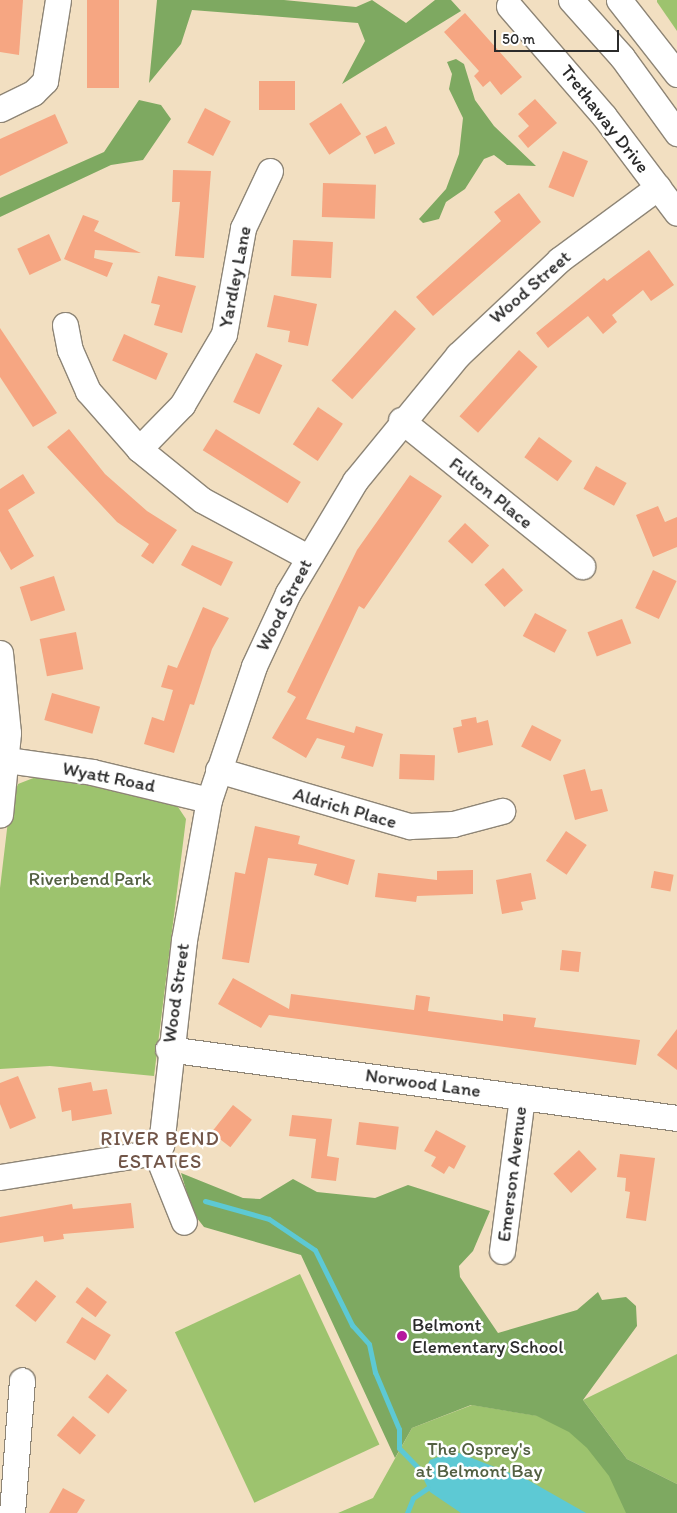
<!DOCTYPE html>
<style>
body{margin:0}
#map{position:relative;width:677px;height:1513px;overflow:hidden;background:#f2dfc1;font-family:Itim,sans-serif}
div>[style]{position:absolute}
.green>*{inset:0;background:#9dc36e;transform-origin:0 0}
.forest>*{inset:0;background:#7ea961}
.water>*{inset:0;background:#5dc9d4}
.stream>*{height:5px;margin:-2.5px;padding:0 2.5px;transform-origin:2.5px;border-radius:2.5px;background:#5dc9d4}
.building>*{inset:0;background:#f6a682;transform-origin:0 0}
.roads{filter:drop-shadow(1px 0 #8e8576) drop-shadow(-1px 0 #8e8576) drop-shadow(0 1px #8e8576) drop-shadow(0 -1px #8e8576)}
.minor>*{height:25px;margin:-12.5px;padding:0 12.5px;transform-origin:12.5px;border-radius:12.5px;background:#fff}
.dots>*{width:14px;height:14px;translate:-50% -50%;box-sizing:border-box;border:2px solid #fff;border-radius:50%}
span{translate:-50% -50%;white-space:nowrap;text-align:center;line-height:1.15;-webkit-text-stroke:5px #fff;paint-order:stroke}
.street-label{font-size:19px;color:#2b2b2b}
.park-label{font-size:19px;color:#536042}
.poi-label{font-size:19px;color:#2b2b2b}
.left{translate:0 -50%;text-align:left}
.neighbourhood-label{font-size:20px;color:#725649;letter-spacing:1px}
.scale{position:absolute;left:494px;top:30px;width:125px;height:22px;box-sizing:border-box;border:2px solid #2b2b2b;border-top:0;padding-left:6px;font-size:15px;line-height:18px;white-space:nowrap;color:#2b2b2b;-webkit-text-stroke:4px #fff;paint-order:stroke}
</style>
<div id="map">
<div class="green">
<i style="clip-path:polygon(657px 0,677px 0,677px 31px,657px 2px)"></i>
<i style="clip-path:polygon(41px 775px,176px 804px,186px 819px,154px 1076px,50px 1066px,0 1069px,0 888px,10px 804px,18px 784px)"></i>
<i style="left:300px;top:1274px;width:188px;height:138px;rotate:65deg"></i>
<i style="clip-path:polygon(677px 1354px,677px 1484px,627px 1459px,583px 1400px)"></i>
<i style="clip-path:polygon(472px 1405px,563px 1420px,604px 1451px,635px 1513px,338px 1513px,373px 1498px,412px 1428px)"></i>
</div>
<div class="forest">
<i style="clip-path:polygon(157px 0,284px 0,356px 7px,372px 0,406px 23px,435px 0,451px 0,461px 11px,342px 84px,365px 41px,358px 23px,192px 10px,181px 44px,149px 83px)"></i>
<i style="clip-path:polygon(456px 59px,464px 64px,475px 100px,494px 126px,536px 166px,507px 165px,494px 155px,484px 159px,465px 189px,446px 202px,439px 219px,423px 223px,419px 219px,446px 189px,459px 154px,463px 118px,449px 89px,452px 74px,447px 62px)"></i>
<i style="clip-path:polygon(139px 100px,161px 105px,171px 119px,143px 160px,111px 165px,0 217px,0 198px,104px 152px)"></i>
<i style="clip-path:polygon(181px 1173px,243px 1198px,260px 1199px,293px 1179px,317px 1192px,375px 1198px,408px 1185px,490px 1211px,473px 1251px,459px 1266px,460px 1277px,498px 1333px,577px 1310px,598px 1292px,602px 1300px,626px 1297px,636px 1306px,637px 1326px,583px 1400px,627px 1459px,677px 1484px,677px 1513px,626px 1513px,609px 1476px,587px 1448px,569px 1432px,537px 1416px,471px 1405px,412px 1428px,395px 1458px,301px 1255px,204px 1227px,193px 1213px)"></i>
</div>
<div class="water">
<i style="clip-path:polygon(454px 1451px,528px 1480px,586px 1513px,461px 1513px,430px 1492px,422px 1476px,430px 1460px)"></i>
</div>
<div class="stream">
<i style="left:205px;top:1201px;width:66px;rotate:15.7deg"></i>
<i style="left:269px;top:1219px;width:55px;rotate:34deg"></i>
<i style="left:315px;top:1250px;width:84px;rotate:63.7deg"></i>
<i style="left:352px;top:1325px;width:25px;rotate:48deg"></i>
<i style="left:369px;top:1344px;width:29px;rotate:78deg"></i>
<i style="left:375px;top:1372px;width:62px;rotate:67.2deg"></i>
<i style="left:399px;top:1429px;width:19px;rotate:90deg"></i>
<i style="left:399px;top:1448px;width:33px;rotate:46deg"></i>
<i style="left:407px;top:1513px;width:16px;rotate:-68deg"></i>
<i style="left:413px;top:1498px;width:18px;rotate:-34deg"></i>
</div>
<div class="building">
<i style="clip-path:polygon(0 0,23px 0,19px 55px,0 52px)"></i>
<i style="left:87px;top:0;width:32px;height:88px"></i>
<i style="clip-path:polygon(465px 13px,522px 77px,501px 95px,490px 81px,483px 87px,474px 76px,479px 71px,444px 32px)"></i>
<i style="left:259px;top:81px;width:36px;height:29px"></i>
<i style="clip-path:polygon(535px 99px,557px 123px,528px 148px,518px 136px,529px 126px,518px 114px)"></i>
<i style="left:341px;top:103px;width:37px;height:38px;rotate:57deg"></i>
<i style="left:205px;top:108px;width:29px;height:39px;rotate:27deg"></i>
<i style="clip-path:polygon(55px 114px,68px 143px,0 176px,0 139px)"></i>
<i style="left:386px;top:126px;width:20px;height:23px;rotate:63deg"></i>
<i style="left:563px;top:151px;width:27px;height:39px;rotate:22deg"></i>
<i style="clip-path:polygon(173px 170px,211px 171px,204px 258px,175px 256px,180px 202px,172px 202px)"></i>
<i style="left:323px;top:183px;width:53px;height:34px;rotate:2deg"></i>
<i style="clip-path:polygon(519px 193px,541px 222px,433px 316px,416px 297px,501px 221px,494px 212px)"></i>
<i style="clip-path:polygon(83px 215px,99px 221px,94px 231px,141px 253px,95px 250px,94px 258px,113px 263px,107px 277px,64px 259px)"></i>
<i style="left:49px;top:234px;width:29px;height:35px;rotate:65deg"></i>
<i style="left:293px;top:240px;width:40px;height:36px;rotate:3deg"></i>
<i style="clip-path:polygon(649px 250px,674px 285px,651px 301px,643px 290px,612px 315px,617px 322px,603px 334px,588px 316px,548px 348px,536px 333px,604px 278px,607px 281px)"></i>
<i style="clip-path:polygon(158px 276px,196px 286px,182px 333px,154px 325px,160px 305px,151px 303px)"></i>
<i style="clip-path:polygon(274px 295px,317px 304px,308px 346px,288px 342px,290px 331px,267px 327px)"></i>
<i style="left:395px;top:310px;width:28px;height:95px;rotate:42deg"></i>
<i style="clip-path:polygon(0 328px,57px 413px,33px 427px,0 377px)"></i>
<i style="left:124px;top:334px;width:48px;height:29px;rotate:24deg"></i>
<i style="left:519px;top:350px;width:25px;height:89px;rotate:42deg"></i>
<i style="left:256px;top:353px;width:29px;height:54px;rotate:25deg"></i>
<i style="left:318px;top:407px;width:30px;height:45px;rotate:34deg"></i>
<i style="clip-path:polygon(69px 429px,105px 474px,147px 511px,177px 530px,153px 564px,141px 556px,149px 544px,117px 522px,47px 447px)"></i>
<i style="left:216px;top:429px;width:100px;height:25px;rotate:32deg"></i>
<i style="left:539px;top:437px;width:41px;height:25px;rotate:36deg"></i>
<i style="left:596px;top:466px;width:35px;height:26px;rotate:29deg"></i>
<i style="clip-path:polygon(23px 474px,35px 493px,8px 510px,34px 556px,11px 570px,0 551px,0 489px)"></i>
<i style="clip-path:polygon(410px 475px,442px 496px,364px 609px,359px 606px,306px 719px,354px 733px,356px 726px,383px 734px,373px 767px,341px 758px,345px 746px,317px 738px,306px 758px,272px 738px,296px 697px,287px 692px,357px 550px)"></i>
<i style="clip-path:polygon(658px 506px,665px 522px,677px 517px,677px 547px,653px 557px,636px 515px)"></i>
<i style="left:465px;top:523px;width:33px;height:25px;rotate:43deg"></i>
<i style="clip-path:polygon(192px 545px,233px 562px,221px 586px,181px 565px)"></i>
<i style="left:503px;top:568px;width:30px;height:25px;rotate:48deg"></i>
<i style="left:653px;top:570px;width:26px;height:42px;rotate:25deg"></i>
<i style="left:54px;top:576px;width:36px;height:36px;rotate:72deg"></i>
<i style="clip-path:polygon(203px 607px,229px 618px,212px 649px,194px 705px,190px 704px,174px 753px,144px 744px,152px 717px,164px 721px,173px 690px,161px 687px,168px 665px,177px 668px)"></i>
<i style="left:535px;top:613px;width:36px;height:26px;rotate:28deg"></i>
<i style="left:622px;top:619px;width:26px;height:37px;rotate:69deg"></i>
<i style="left:76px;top:632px;width:38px;height:37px;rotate:79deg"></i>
<i style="left:52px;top:693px;width:50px;height:28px;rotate:16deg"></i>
<i style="clip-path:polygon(476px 717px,477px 723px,488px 720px,493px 745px,458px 753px,453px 728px,462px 726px,461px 720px)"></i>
<i style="left:532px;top:725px;width:33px;height:24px;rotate:27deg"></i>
<i style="left:400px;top:754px;width:35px;height:25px;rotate:2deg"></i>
<i style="clip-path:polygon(585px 769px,591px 791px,602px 789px,608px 811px,575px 820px,563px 775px)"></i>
<i style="clip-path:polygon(255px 826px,300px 836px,298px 844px,355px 860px,348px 885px,314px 875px,317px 864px,268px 858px,249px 963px,222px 959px,235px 872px,245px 874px)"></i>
<i style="left:566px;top:831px;width:25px;height:36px;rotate:34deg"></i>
<i style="clip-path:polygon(473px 870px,473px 894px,417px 896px,416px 902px,375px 897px,378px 873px,437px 880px,437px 871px)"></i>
<i style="left:654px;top:871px;width:20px;height:17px;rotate:11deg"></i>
<i style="clip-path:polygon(531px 873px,536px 899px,521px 902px,523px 910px,502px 914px,496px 880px)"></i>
<i style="left:562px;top:950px;width:19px;height:20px;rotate:6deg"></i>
<i style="clip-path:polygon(233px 978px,289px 1009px,291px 994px,414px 1010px,416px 995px,430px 997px,428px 1011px,503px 1021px,503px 1014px,536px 1018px,534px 1027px,640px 1040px,636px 1065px,269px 1015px,261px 1028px,218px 1004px)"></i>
<i style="clip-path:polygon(677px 1029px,677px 1070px,657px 1055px)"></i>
<i style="clip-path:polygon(18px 1076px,36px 1118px,10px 1129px,0 1104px,0 1083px)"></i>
<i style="clip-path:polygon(91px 1082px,93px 1091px,107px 1089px,112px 1114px,72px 1121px,71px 1110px,62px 1112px,58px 1088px)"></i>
<i style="left:233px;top:1105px;width:24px;height:35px;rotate:38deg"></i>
<i style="clip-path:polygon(292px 1115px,332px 1119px,327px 1156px,339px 1158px,336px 1181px,311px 1178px,316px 1139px,289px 1136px)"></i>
<i style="left:359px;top:1122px;width:40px;height:23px;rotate:7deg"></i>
<i style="clip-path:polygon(436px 1130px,466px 1146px,454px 1169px,449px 1166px,444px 1174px,431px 1166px,436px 1157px,424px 1151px)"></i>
<i style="left:579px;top:1150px;width:26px;height:35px;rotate:47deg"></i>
<i style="clip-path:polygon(620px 1154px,655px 1158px,646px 1221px,626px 1218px,630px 1192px,625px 1191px,626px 1178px,617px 1177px)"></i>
<i style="clip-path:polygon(131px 1203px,134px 1228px,63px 1234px,64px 1239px,44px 1242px,43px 1236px,0 1243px,0 1217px,72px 1204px,73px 1209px)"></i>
<i style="left:36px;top:1280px;width:26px;height:33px;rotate:39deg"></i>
<i style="left:87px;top:1287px;width:25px;height:19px;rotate:37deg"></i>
<i style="left:82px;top:1317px;width:34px;height:30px;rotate:32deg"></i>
<i style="left:107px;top:1374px;width:26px;height:30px;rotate:39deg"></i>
<i style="left:73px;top:1416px;width:30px;height:25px;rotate:40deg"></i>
<i style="clip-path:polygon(63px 1488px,85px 1500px,77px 1513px,49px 1513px)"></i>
</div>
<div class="roads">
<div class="minor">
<i style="left:571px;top:0;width:76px;rotate:48.2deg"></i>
<i style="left:622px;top:57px;width:94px;rotate:54.1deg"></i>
<i style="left:619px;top:0;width:94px;rotate:51.9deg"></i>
<i style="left:509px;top:6px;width:145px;rotate:49.2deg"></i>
<i style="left:604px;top:116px;width:121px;rotate:53deg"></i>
<i style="left:0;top:109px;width:37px;rotate:-26deg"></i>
<i style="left:33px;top:93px;width:17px;rotate:-45deg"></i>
<i style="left:45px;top:81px;width:82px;rotate:-80.9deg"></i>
<i style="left:65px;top:325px;width:25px;rotate:79deg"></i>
<i style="left:70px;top:350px;width:45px;rotate:66.3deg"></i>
<i style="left:88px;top:391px;width:77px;rotate:48.7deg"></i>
<i style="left:139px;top:449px;width:81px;rotate:39deg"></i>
<i style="left:202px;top:500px;width:120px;rotate:28.3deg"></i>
<i style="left:401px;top:420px;width:233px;rotate:38.9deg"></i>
<i style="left:139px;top:449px;width:62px;rotate:-45.7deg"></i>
<i style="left:182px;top:405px;width:82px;rotate:-59.4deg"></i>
<i style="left:224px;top:334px;width:108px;rotate:-79.8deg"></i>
<i style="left:243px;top:228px;width:63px;rotate:-64.7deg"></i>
<i style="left:0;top:653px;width:80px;rotate:84.3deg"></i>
<i style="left:8px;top:733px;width:82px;rotate:95.6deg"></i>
<i style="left:7px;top:760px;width:86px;rotate:8deg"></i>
<i style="left:92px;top:772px;width:120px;rotate:13.5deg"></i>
<i style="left:218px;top:770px;width:200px;rotate:16.3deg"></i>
<i style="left:410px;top:826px;width:43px;rotate:-2.7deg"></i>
<i style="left:453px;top:824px;width:51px;rotate:-14.9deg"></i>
<i style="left:168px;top:1049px;width:514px;rotate:7.72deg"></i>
<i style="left:156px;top:1152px;width:75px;rotate:68.2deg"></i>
<i style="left:0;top:1177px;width:158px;rotate:-9.1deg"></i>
<i style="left:156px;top:1152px;width:9px;rotate:-54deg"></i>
<i style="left:161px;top:1145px;width:206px;rotate:-83.6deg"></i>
<i style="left:184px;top:940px;width:142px;rotate:-79.9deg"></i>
<i style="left:209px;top:800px;width:141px;rotate:-71.4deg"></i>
<i style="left:254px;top:666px;width:81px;rotate:-65deg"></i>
<i style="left:288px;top:593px;width:131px;rotate:-59.1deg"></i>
<i style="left:355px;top:481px;width:163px;rotate:-50.7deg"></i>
<i style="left:458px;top:355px;width:139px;rotate:-43.2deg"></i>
<i style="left:559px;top:260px;width:123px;rotate:-36.4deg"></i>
<i style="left:502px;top:1251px;width:155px;rotate:-82.6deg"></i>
<i style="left:12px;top:1513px;width:133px;rotate:-85.7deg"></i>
</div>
</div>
<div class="dots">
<i style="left:402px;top:1336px;background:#b5179e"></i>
</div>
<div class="street-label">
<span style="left:605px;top:119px;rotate:52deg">Trethaway Drive</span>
<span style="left:235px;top:277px;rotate:-79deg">Yardley Lane</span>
<span style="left:530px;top:287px;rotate:-41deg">Wood Street</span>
<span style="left:491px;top:493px;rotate:39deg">Fulton Place</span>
<span style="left:284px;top:605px;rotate:-63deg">Wood Street</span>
<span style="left:109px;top:777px;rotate:11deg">Wyatt Road</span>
<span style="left:345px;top:808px;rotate:16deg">Aldrich Place</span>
<span style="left:176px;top:993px;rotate:-82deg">Wood Street</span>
<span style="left:423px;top:1083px;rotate:8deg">Norwood Lane</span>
<span style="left:512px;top:1174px;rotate:-83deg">Emerson Avenue</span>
</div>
<div class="park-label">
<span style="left:90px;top:879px">Riverbend Park</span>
<span style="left:479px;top:1460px">The Osprey's<br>at Belmont Bay</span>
</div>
<div class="poi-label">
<span class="left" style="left:412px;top:1336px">Belmont<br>Elementary School</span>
</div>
<div class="neighbourhood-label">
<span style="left:160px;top:1150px">RIVER BEND<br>ESTATES</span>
</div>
<div class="scale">50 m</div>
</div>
